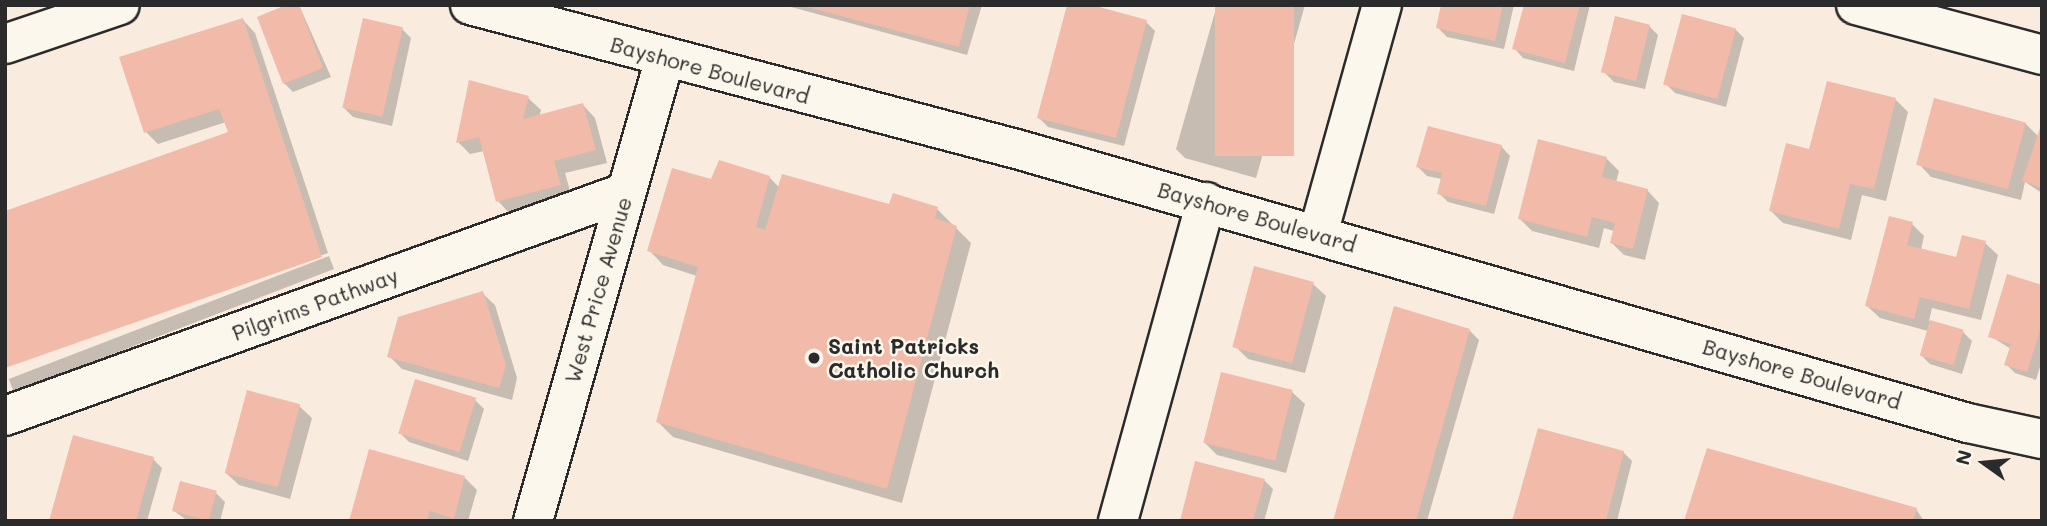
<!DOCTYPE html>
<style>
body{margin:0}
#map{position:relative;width:2047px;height:526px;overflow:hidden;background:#f9ebde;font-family:Mali,sans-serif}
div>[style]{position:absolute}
.shadow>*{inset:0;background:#0003;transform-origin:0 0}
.building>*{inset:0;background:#f2baa8;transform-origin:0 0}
.roads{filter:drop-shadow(2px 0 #2b2b2b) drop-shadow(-2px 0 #2b2b2b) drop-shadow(0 2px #2b2b2b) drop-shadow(0 -2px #2b2b2b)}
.minor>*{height:38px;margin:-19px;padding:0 19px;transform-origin:19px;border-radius:19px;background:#fbf7ec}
.dots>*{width:19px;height:19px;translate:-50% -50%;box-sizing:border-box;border:4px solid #fbf7ec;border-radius:50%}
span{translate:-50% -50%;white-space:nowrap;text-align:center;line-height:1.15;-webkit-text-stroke:5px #fbf7ec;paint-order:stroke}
.street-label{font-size:21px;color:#2b2b2b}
.poi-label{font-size:21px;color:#2b2b2b;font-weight:700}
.left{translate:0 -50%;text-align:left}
.frame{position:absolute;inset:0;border:7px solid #2b2b2b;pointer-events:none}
.north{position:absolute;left:1949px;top:428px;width:70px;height:70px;-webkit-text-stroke:5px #fbf7ec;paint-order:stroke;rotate:285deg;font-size:19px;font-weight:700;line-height:28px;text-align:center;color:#2b2b2b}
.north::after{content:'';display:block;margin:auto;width:24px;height:32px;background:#2b2b2b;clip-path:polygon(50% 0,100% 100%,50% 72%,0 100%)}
</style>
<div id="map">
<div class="shadow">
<i style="clip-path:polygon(299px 5px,331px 77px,293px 92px,284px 83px)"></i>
<i style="clip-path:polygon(784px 5px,982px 5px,967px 55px)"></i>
<i style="clip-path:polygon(1217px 5px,1305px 5px,1256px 178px,1185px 158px,1176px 149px)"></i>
<i style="clip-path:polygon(1443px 5px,1514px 5px,1504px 49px,1447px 37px,1438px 28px)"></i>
<i style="clip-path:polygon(1525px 5px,1590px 5px,1574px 71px,1523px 58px,1514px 48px)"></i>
<i style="clip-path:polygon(243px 20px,255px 33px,328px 253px,5px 366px,230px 133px,226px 122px,158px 144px,146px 132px)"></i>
<i style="clip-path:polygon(1146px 22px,1155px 31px,1124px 146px,1048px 127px,1039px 118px)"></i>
<i style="clip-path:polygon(1649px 26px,1658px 35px,1645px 89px,1614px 82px,1605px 73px)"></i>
<i style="clip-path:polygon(402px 29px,411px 38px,392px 126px,353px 117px,344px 108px)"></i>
<i style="clip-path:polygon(1735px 29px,1744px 38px,1726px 107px,1675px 93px,1666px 84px)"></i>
<i style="clip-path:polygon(528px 98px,541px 110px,539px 117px,583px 105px,595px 118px,607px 163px,565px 173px,572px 198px,510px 214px,498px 201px,484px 151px,470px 154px,458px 142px)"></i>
<i style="clip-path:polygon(1896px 100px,1908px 112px,1886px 201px,1862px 195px,1851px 240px,1783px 223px,1771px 211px,1810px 151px)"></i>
<i style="clip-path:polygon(2025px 123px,2039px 137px,2042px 129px,2042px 193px,2025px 182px,2021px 200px,1931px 177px,1919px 164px)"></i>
<i style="clip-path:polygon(1501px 146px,1510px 156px,1494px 214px,1448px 202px,1439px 193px,1442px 179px,1427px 176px,1418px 167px)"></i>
<i style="clip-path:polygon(1606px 158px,1619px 171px,1616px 182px,1647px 190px,1659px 203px,1645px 260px,1624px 255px,1611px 242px,1614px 231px,1604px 228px,1599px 248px,1532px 231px,1520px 219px)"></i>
<i style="clip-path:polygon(720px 162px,770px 178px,780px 188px,890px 206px,937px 209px,971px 243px,902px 503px,673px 437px,658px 422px,697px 276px,663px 265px,649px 250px,712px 182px)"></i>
<i style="clip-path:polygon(1912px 224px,1924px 236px,1921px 250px,1957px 260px,1985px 243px,1998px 255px,1981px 320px,1932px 308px,1929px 321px,1963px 332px,1972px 341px,1962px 374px,1930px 364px,1921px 355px,1928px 331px,1880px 318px,1867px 306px)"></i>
<i style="left:329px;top:256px;width:14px;height:343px;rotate:69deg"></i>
<i style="clip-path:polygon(1313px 284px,1326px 296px,1305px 373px,1248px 359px,1235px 346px)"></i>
<i style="clip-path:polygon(2042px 287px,2042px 360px,2036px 380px,2015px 373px,2006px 364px,2011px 349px,1990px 336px)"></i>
<i style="clip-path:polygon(482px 293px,495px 305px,517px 378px,512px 400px,402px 369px,389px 356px)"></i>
<i style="clip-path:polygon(1395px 309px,1470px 331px,1479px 340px,1427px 521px,1335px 521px)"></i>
<i style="clip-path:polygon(1292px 392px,1305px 404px,1286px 473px,1217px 455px,1205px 443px)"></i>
<i style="clip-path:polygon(475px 400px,484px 409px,468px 461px,409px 442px,400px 433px)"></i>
<i style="clip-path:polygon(299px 406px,312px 418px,290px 499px,239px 485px,226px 473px)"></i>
<i style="clip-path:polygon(1623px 452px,1632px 461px,1617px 521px,1514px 521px)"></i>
<i style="clip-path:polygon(153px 459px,162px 468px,147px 521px,51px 521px)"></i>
<i style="clip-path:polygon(464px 477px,477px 490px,468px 521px,351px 521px)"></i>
<i style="clip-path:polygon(1264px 480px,1273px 489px,1264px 521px,1182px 521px)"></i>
<i style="clip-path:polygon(216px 493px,225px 502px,220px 521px,188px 521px,174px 511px)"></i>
<i style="clip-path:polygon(1916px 509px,1924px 521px,1686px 521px)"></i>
</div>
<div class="building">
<i style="clip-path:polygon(286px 5px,299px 5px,323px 68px,283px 84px,257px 17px)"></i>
<i style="clip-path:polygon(799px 5px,970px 5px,959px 47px)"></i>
<i style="clip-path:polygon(1067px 5px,1092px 5px,1147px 20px,1116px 138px,1037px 118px)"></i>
<i style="left:1215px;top:5px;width:79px;height:151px"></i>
<i style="clip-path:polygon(1441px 5px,1503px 5px,1495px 41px,1436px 28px)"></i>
<i style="clip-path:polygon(1524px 5px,1580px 5px,1565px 63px,1512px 49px)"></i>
<i style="left:1682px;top:14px;width:56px;height:73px;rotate:15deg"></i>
<i style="left:1615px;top:16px;width:36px;height:58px;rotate:14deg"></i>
<i style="clip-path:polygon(243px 18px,322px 257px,5px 368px,5px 211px,228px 132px,219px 109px,144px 133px,119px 57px)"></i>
<i style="left:363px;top:18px;width:41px;height:92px;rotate:13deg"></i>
<i style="clip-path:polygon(469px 80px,529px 96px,523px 119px,583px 103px,596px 150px,554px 161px,561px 185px,496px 202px,479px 137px,456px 143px)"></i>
<i style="clip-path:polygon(1827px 81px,1896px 98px,1874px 189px,1850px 184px,1839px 229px,1769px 211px,1786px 143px,1809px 149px)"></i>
<i style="left:1934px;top:98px;width:95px;height:69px;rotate:15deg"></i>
<i style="clip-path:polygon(2041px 125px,2042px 125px,2042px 188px,2022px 181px)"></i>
<i style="clip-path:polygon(1428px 126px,1502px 145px,1486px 206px,1437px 194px,1442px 173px,1416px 167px)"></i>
<i style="clip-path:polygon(1538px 139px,1607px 157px,1602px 177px,1648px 189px,1633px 249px,1610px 243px,1615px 223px,1592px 217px,1587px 237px,1518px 219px)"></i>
<i style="clip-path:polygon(719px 160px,770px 176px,756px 227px,765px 230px,782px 174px,889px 204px,893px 193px,938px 207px,935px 218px,957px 226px,887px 489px,656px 422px,698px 267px,647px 251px,672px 168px,711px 179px)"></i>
<i style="clip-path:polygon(1889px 216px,1913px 222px,1907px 245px,1956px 257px,1962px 235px,1986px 241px,1969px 309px,1920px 297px,1914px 319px,1865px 306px)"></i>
<i style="left:1254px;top:266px;width:62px;height:84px;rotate:15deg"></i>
<i style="clip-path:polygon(2007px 274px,2042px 285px,2042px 324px,2027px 372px,2004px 365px,2011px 344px,1988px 337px)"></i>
<i style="clip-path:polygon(483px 291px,506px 365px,499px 388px,387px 357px,398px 317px)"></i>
<i style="clip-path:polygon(1394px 306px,1470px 329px,1423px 496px,1416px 521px,1333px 521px)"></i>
<i style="left:1930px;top:320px;width:35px;height:37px;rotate:16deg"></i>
<i style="left:1221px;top:372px;width:74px;height:73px;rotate:14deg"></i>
<i style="left:415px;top:379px;width:64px;height:57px;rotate:17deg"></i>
<i style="left:247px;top:390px;width:55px;height:86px;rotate:15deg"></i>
<i style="clip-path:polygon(1538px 428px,1624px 451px,1606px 521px,1512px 521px)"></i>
<i style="clip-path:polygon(73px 435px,154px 457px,136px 521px,49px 521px)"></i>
<i style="clip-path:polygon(1707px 448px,1917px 508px,1913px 521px,1684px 521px)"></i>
<i style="clip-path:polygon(369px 449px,465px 476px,454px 519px,430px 511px,427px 521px,349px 521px)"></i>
<i style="clip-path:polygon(1195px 461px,1265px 479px,1253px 521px,1180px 521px)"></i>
<i style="left:180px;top:481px;width:38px;height:31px;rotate:15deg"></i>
</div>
<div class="roads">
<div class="minor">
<i style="left:470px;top:5px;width:569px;rotate:14.77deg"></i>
<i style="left:1020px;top:150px;width:987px;rotate:16.07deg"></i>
<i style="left:1968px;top:423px;width:76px;rotate:12.2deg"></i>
<i style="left:1856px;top:5px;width:193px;rotate:15deg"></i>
<i style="left:5px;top:44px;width:121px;rotate:-18.7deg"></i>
<i style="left:1318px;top:234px;width:238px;rotate:-74.4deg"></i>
<i style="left:5px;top:416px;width:660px;rotate:-19.83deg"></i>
<i style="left:533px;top:521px;width:480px;rotate:-74.1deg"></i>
<i style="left:1118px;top:521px;width:331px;rotate:-74.6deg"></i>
</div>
</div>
<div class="dots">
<i style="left:814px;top:358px;background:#2b2b2b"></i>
</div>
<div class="street-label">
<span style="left:710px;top:70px;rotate:15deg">Bayshore Boulevard</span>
<span style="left:1257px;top:217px;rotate:16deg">Bayshore Boulevard</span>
<span style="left:598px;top:290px;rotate:-74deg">West Price Avenue</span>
<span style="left:315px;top:304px;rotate:-20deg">Pilgrims Pathway</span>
<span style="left:1802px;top:374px;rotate:16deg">Bayshore Boulevard</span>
</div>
<div class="poi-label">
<span class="left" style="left:828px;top:358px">Saint Patricks<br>Catholic Church</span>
</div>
<div class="frame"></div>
<div class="north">N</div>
</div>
